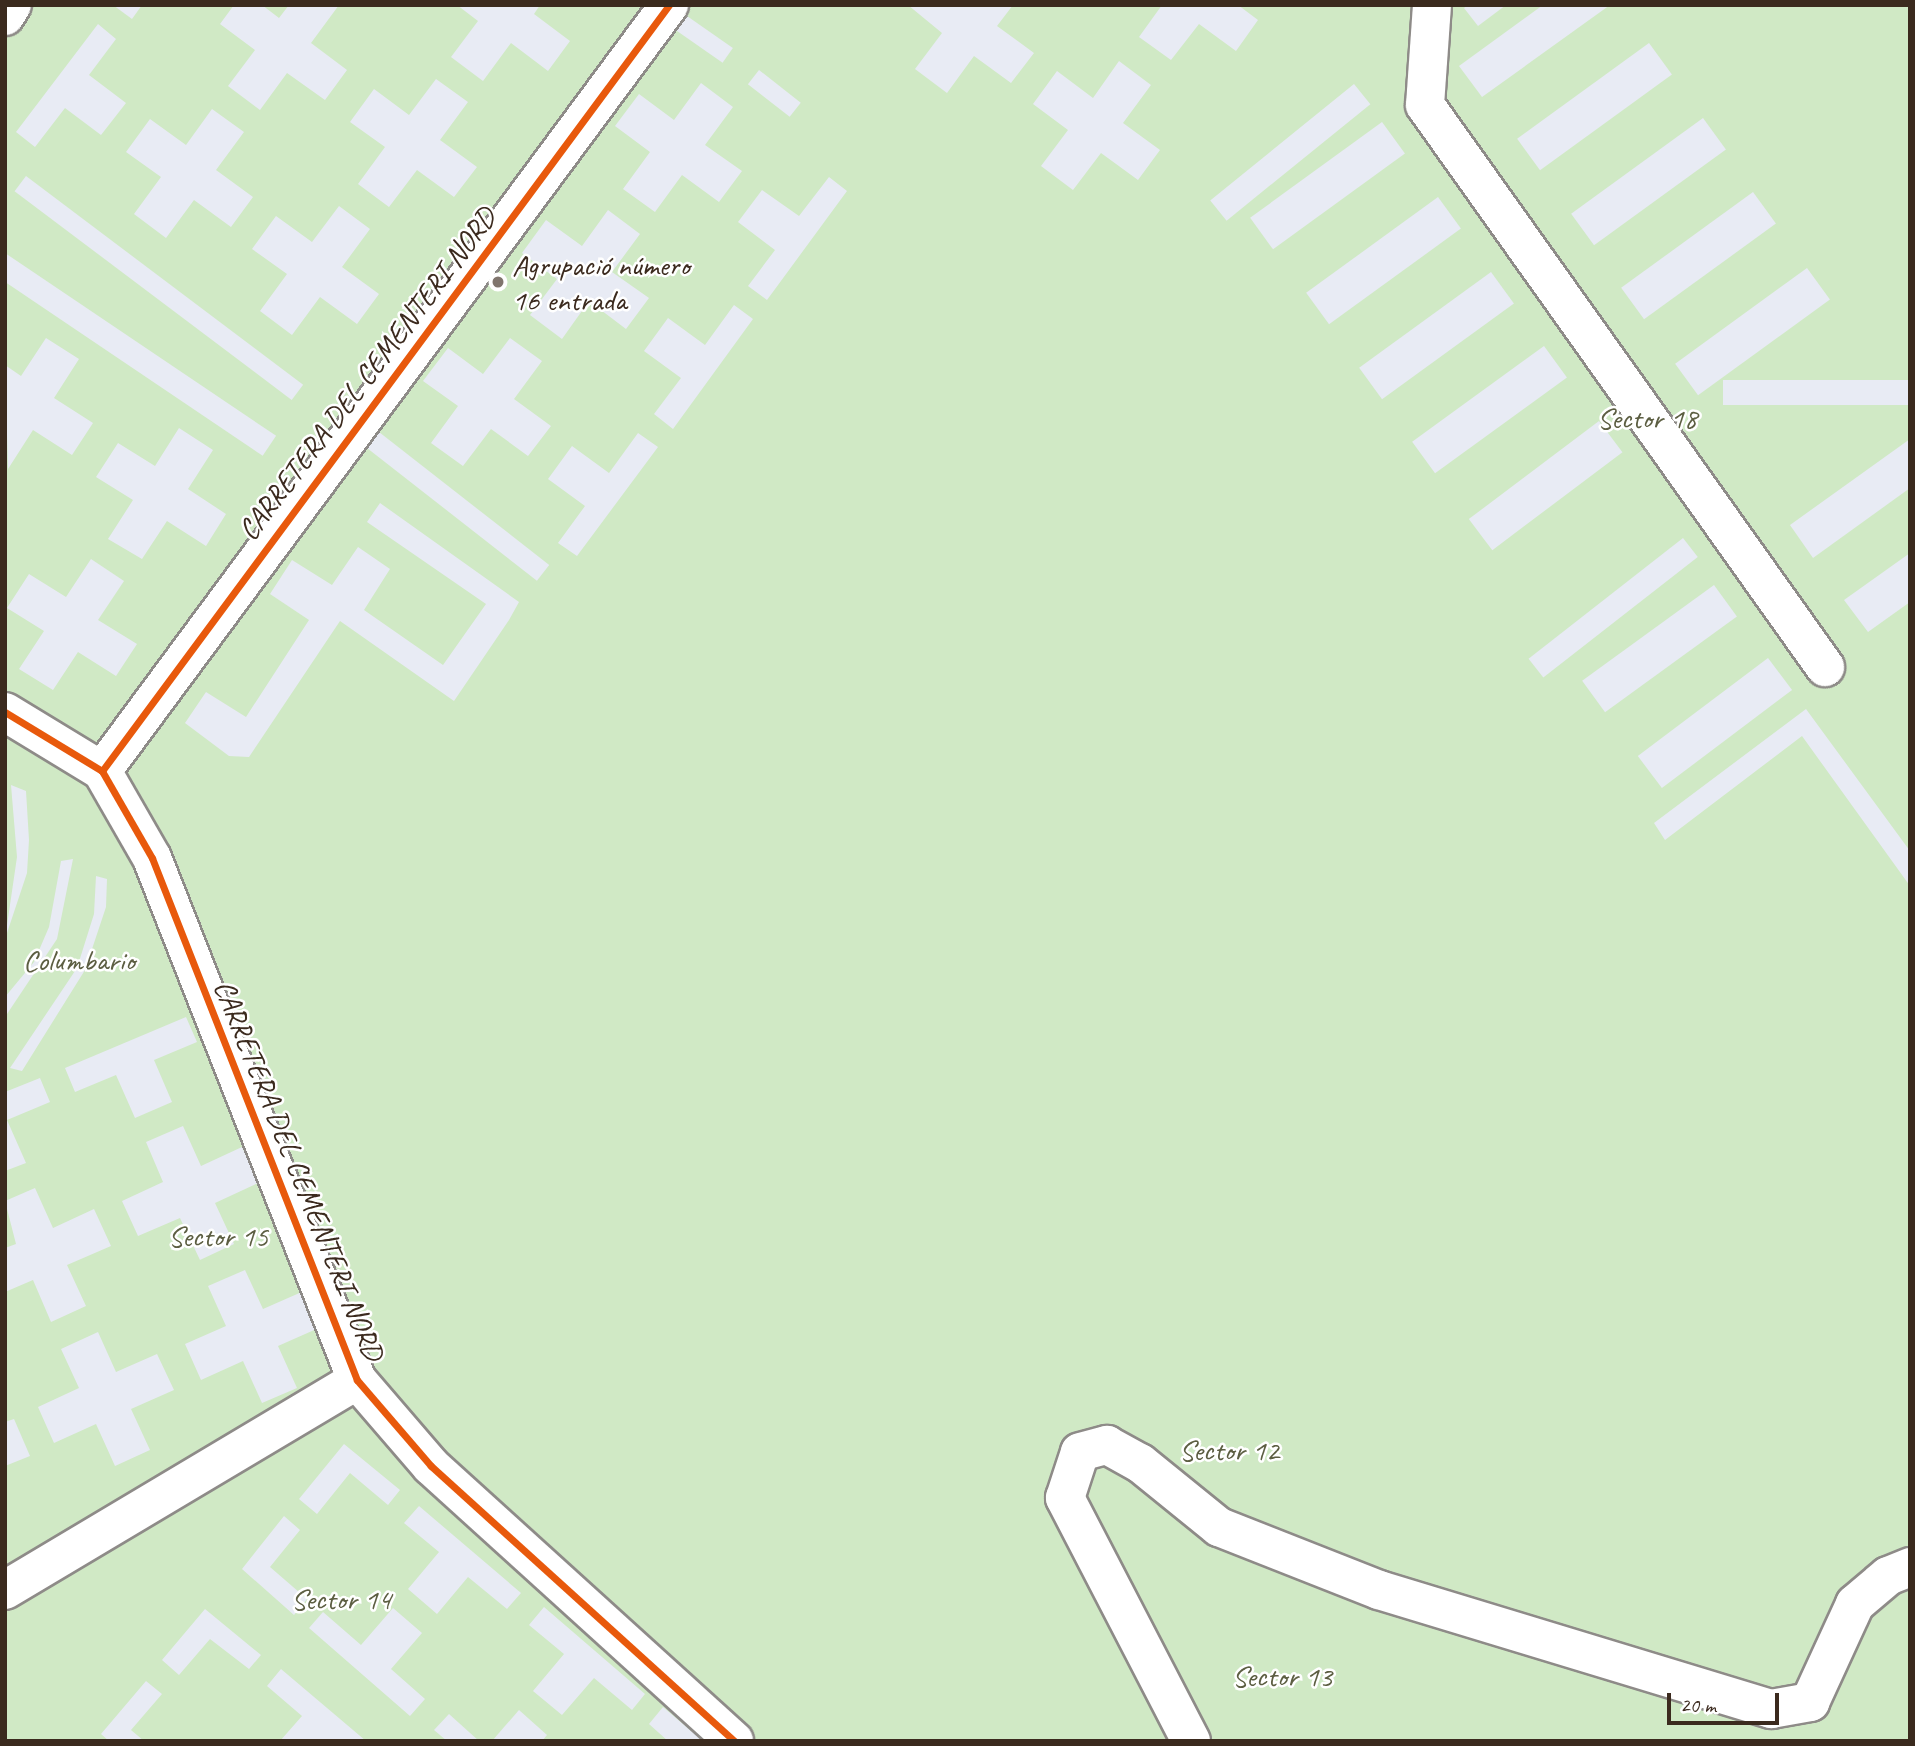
<!DOCTYPE html>
<meta charset="utf-8">
<style>
body{margin:0}
#map{position:relative;width:1915px;height:1746px;overflow:hidden;background:#fff;font-family:Caveat,sans-serif}
div>[style]{position:absolute}
.green>*{inset:0;background:#d0e9c5;transform-origin:0 0}
.building>*{inset:0;background:#e8ebf4;transform-origin:0 0}
.roads{filter:drop-shadow(2px 0 #8e8b88) drop-shadow(-2px 0 #8e8b88) drop-shadow(0 2px #8e8b88) drop-shadow(0 -2px #8e8b88)}
.minor>*{height:38px;margin:-19px;padding:0 19px;transform-origin:19px;border-radius:19px;background:#fff}
.cycleway>*{height:7px;margin:-3.5px;padding:0 3.5px;transform-origin:3.5px;border-radius:3.5px;background:#e8590c}
.dots>*{width:19px;height:19px;translate:-50% -50%;box-sizing:border-box;border:4px solid #fff;border-radius:50%}
span{translate:-50% -50%;white-space:nowrap;text-align:center;line-height:1.15;-webkit-text-stroke:5px #fff;paint-order:stroke}
.poi-label{font-size:30px;color:#3b2a1e}
.left{translate:0 -50%;text-align:left}
.street-label{font-size:30px;color:#3b2a1e}
.park-label{font-size:30px;color:#5c5e42}
.frame{position:absolute;inset:0;border:7px solid #3b2a1e;pointer-events:none}
.scale{position:absolute;left:1667px;top:1693px;width:112px;height:32px;box-sizing:border-box;border:4px solid #3b2a1e;border-top:0;padding-left:9px;font-size:21px;line-height:24px;white-space:nowrap;color:#3b2a1e;-webkit-text-stroke:5px #fff;paint-order:stroke}
</style>
<div id="map">
<div class="green">
<i style="left:5px;top:5px;width:1905px;height:1736px"></i>
</div>
<div class="building">
<i style="clip-path:polygon(113px 5px,142px 5px,132px 19px)"></i>
<i style="clip-path:polygon(234px 5px,262px 5px,279px 18px,289px 5px,339px 5px,311px 43px,347px 70px,325px 100px,287px 73px,260px 110px,228px 86px,255px 50px,220px 24px)"></i>
<i style="clip-path:polygon(457px 5px,540px 5px,534px 14px,570px 41px,548px 71px,511px 43px,483px 81px,451px 57px,478px 21px)"></i>
<i style="clip-path:polygon(908px 5px,1013px 5px,997px 26px,1034px 53px,1011px 83px,974px 56px,947px 93px,915px 69px,942px 33px)"></i>
<i style="clip-path:polygon(1162px 5px,1238px 5px,1258px 20px,1236px 51px,1199px 24px,1171px 60px,1139px 37px)"></i>
<i style="clip-path:polygon(1468px 5px,1506px 5px,1478px 26px,1464px 8px)"></i>
<i style="clip-path:polygon(1543px 5px,1610px 5px,1482px 97px,1459px 66px)"></i>
<i style="left:687px;top:16px;width:56px;height:18px;rotate:35deg"></i>
<i style="clip-path:polygon(98px 24px,116px 39px,89px 75px,126px 103px,101px 135px,65px 108px,35px 147px,16px 132px)"></i>
<i style="left:1649px;top:43px;width:39px;height:163px;rotate:54deg"></i>
<i style="clip-path:polygon(1119px 61px,1151px 85px,1123px 123px,1160px 150px,1138px 180px,1101px 153px,1073px 190px,1041px 166px,1068px 130px,1033px 104px,1057px 71px,1093px 98px)"></i>
<i style="left:759px;top:70px;width:53px;height:18px;rotate:38deg"></i>
<i style="clip-path:polygon(436px 79px,468px 102px,440px 140px,477px 167px,454px 197px,417px 170px,389px 207px,358px 184px,385px 147px,350px 122px,374px 89px,409px 115px)"></i>
<i style="clip-path:polygon(701px 83px,733px 107px,705px 145px,742px 171px,719px 202px,682px 175px,655px 212px,623px 189px,650px 152px,615px 126px,639px 94px,674px 120px)"></i>
<i style="left:1354px;top:84px;width:26px;height:185px;rotate:51deg"></i>
<i style="clip-path:polygon(212px 109px,244px 132px,216px 170px,253px 197px,231px 227px,194px 200px,166px 238px,134px 214px,161px 177px,126px 152px,150px 119px,186px 145px)"></i>
<i style="left:1703px;top:118px;width:39px;height:163px;rotate:54deg"></i>
<i style="left:1382px;top:122px;width:39px;height:163px;rotate:54deg"></i>
<i style="left:26px;top:176px;width:347px;height:19px;rotate:37deg"></i>
<i style="clip-path:polygon(829px 177px,847px 191px,767px 300px,748px 286px,775px 250px,738px 222px,762px 190px,799px 216px)"></i>
<i style="left:1753px;top:192px;width:39px;height:163px;rotate:54deg"></i>
<i style="left:1438px;top:197px;width:39px;height:163px;rotate:54deg"></i>
<i style="clip-path:polygon(339px 206px,370px 229px,342px 267px,379px 294px,357px 324px,320px 297px,292px 335px,260px 311px,287px 274px,252px 249px,276px 216px,312px 242px)"></i>
<i style="clip-path:polygon(608px 210px,640px 234px,612px 272px,649px 298px,626px 329px,589px 301px,562px 339px,530px 315px,557px 279px,522px 253px,546px 220px,582px 246px)"></i>
<i style="left:5px;top:253px;width:327px;height:24px;rotate:34deg"></i>
<i style="left:1807px;top:268px;width:39px;height:163px;rotate:54deg"></i>
<i style="left:1491px;top:272px;width:39px;height:163px;rotate:54deg"></i>
<i style="clip-path:polygon(734px 305px,753px 319px,673px 429px,654px 414px,681px 378px,644px 351px,668px 318px,705px 345px)"></i>
<i style="clip-path:polygon(46px 338px,79px 359px,54px 398px,93px 423px,72px 455px,33px 430px,8px 469px,5px 365px,21px 376px)"></i>
<i style="clip-path:polygon(510px 338px,542px 361px,514px 399px,551px 426px,528px 456px,491px 429px,463px 466px,431px 443px,458px 406px,423px 381px,448px 348px,483px 374px)"></i>
<i style="left:1544px;top:346px;width:39px;height:163px;rotate:54deg"></i>
<i style="left:1910px;top:380px;width:25px;height:187px;rotate:90deg"></i>
<i style="left:1599px;top:421px;width:39px;height:163px;rotate:53deg"></i>
<i style="clip-path:polygon(179px 428px,213px 450px,188px 489px,226px 514px,206px 546px,167px 521px,142px 559px,108px 539px,133px 500px,96px 477px,118px 443px,155px 466px)"></i>
<i style="left:379px;top:432px;width:216px;height:20px;rotate:38deg"></i>
<i style="clip-path:polygon(638px 433px,658px 447px,577px 556px,558px 543px,585px 506px,548px 479px,572px 446px,609px 473px)"></i>
<i style="clip-path:polygon(1910px 439px,1910px 488px,1813px 558px,1790px 525px)"></i>
<i style="clip-path:polygon(380px 503px,519px 602px,509px 620px,454px 701px,340px 621px,249px 757px,229px 756px,185px 723px,206px 692px,246px 717px,309px 620px,270px 594px,292px 560px,332px 585px,358px 547px,390px 569px,364px 610px,443px 665px,486px 604px,367px 522px)"></i>
<i style="left:1683px;top:538px;width:24px;height:196px;rotate:52deg"></i>
<i style="clip-path:polygon(1910px 553px,1910px 602px,1868px 632px,1844px 600px)"></i>
<i style="clip-path:polygon(91px 559px,124px 581px,98px 620px,137px 644px,116px 676px,78px 652px,53px 690px,19px 669px,44px 631px,7px 608px,29px 574px,66px 597px)"></i>
<i style="left:1714px;top:585px;width:39px;height:163px;rotate:54deg"></i>
<i style="left:1768px;top:658px;width:40px;height:163px;rotate:53deg"></i>
<i style="clip-path:polygon(1806px 709px,1910px 851px,1910px 886px,1802px 736px,1665px 840px,1654px 823px)"></i>
<i style="clip-path:polygon(11px 785px,26px 791px,29px 840px,27px 873px,5px 939px,17px 857px)"></i>
<i style="clip-path:polygon(73px 859px,57px 939px,5px 1017px,5px 997px,34px 962px,49px 927px,61px 861px)"></i>
<i style="clip-path:polygon(96px 876px,107px 879px,106px 907px,85px 970px,22px 1071px,10px 1068px,77px 968px,94px 914px)"></i>
<i style="clip-path:polygon(186px 1017px,197px 1042px,154px 1060px,172px 1102px,135px 1118px,116px 1075px,75px 1092px,65px 1068px)"></i>
<i style="clip-path:polygon(40px 1078px,50px 1102px,7px 1120px,26px 1163px,5px 1171px,5px 1092px)"></i>
<i style="clip-path:polygon(183px 1126px,201px 1166px,242px 1147px,258px 1183px,215px 1203px,234px 1244px,200px 1260px,180px 1218px,138px 1236px,122px 1201px,163px 1182px,146px 1142px)"></i>
<i style="clip-path:polygon(35px 1188px,53px 1228px,94px 1209px,111px 1246px,67px 1265px,86px 1306px,51px 1322px,33px 1280px,5px 1292px,5px 1248px,16px 1244px,5px 1201px)"></i>
<i style="clip-path:polygon(245px 1270px,263px 1309px,304px 1291px,321px 1327px,278px 1346px,297px 1388px,262px 1403px,243px 1361px,201px 1380px,185px 1344px,226px 1326px,208px 1286px)"></i>
<i style="clip-path:polygon(98px 1332px,116px 1372px,157px 1354px,174px 1390px,131px 1409px,150px 1450px,115px 1466px,96px 1424px,54px 1443px,38px 1407px,79px 1388px,61px 1349px)"></i>
<i style="clip-path:polygon(14px 1419px,30px 1456px,5px 1466px,5px 1422px)"></i>
<i style="clip-path:polygon(344px 1444px,400px 1490px,388px 1505px,350px 1473px,317px 1514px,299px 1499px)"></i>
<i style="clip-path:polygon(419px 1506px,521px 1593px,507px 1609px,468px 1577px,437px 1614px,408px 1589px,439px 1552px,404px 1523px)"></i>
<i style="clip-path:polygon(284px 1516px,300px 1530px,270px 1567px,307px 1599px,294px 1615px,242px 1569px)"></i>
<i style="clip-path:polygon(544px 1607px,645px 1694px,632px 1710px,594px 1678px,562px 1715px,533px 1691px,564px 1654px,529px 1625px)"></i>
<i style="clip-path:polygon(393px 1608px,422px 1633px,391px 1669px,425px 1699px,410px 1716px,309px 1628px,323px 1612px,361px 1645px)"></i>
<i style="clip-path:polygon(205px 1609px,261px 1655px,249px 1669px,210px 1639px,179px 1675px,162px 1660px)"></i>
<i style="clip-path:polygon(281px 1669px,366px 1741px,280px 1741px,302px 1716px,267px 1686px)"></i>
<i style="clip-path:polygon(146px 1681px,162px 1694px,131px 1730px,144px 1741px,109px 1741px,101px 1734px)"></i>
<i style="clip-path:polygon(663px 1707px,703px 1741px,668px 1741px,649px 1724px)"></i>
<i style="clip-path:polygon(519px 1710px,547px 1735px,542px 1741px,492px 1741px)"></i>
<i style="clip-path:polygon(449px 1714px,479px 1741px,447px 1741px,434px 1730px)"></i>
</div>
<div class="roads">
<div class="minor">
<i style="left:1432px;top:5px;width:100px;rotate:94deg"></i>
<i style="left:1425px;top:105px;width:690px;rotate:54.56deg"></i>
<i style="left:5px;top:16px;width:13px;rotate:-58deg"></i>
<i style="left:5px;top:712px;width:114px;rotate:31.3deg"></i>
<i style="left:102px;top:771px;width:100px;rotate:60.1deg"></i>
<i style="left:152px;top:858px;width:561px;rotate:68.56deg"></i>
<i style="left:357px;top:1380px;width:113px;rotate:49.3deg"></i>
<i style="left:431px;top:1466px;width:409px;rotate:42.2deg"></i>
<i style="left:102px;top:771px;width:953px;rotate:-53.49deg"></i>
<i style="left:5px;top:1590px;width:410px;rotate:-30.8deg"></i>
<i style="left:1191px;top:1741px;width:274px;rotate:-117.4deg"></i>
<i style="left:1065px;top:1498px;width:48px;rotate:-71.9deg"></i>
<i style="left:1080px;top:1452px;width:28px;rotate:-15deg"></i>
<i style="left:1107px;top:1445px;width:38px;rotate:29deg"></i>
<i style="left:1140px;top:1463px;width:102px;rotate:39deg"></i>
<i style="left:1219px;top:1527px;width:172px;rotate:21.5deg"></i>
<i style="left:1379px;top:1590px;width:410px;rotate:16.9deg"></i>
<i style="left:1771px;top:1709px;width:40px;rotate:-10deg"></i>
<i style="left:1810px;top:1702px;width:108px;rotate:-65.3deg"></i>
<i style="left:1855px;top:1604px;width:43px;rotate:-40.3deg"></i>
<i style="left:1888px;top:1576px;width:24px;rotate:-22deg"></i>
</div>
</div>
<div class="cycleway">
<i style="left:5px;top:712px;width:114px;rotate:31.3deg"></i>
<i style="left:102px;top:771px;width:100px;rotate:60.1deg"></i>
<i style="left:152px;top:858px;width:561px;rotate:68.56deg"></i>
<i style="left:357px;top:1380px;width:113px;rotate:49.3deg"></i>
<i style="left:431px;top:1466px;width:409px;rotate:42.2deg"></i>
<i style="left:102px;top:771px;width:953px;rotate:-53.49deg"></i>
</div>
<div class="dots">
<i style="left:498px;top:282px;background:#80756d"></i>
</div>
<div class="poi-label">
<span class="left" style="left:512px;top:282px">Agrupació número<br>16 entrada</span>
</div>
<div class="street-label">
<span style="left:367px;top:374px;rotate:-53deg">CARRETERA DEL CEMENTERI NORD</span>
<span style="left:299px;top:1170px;rotate:68deg">CARRETERA DEL CEMENTERI NORD</span>
</div>
<div class="park-label">
<span style="left:1647px;top:418px">Sector 18</span>
<span style="left:79px;top:960px">Columbario</span>
<span style="left:218px;top:1236px">Sector 15</span>
<span style="left:1229px;top:1450px">Sector 12</span>
<span style="left:341px;top:1599px">Sector 14</span>
<span style="left:1282px;top:1676px">Sector 13</span>
</div>
<div class="frame"></div>
<div class="scale">20 m</div>
</div>
